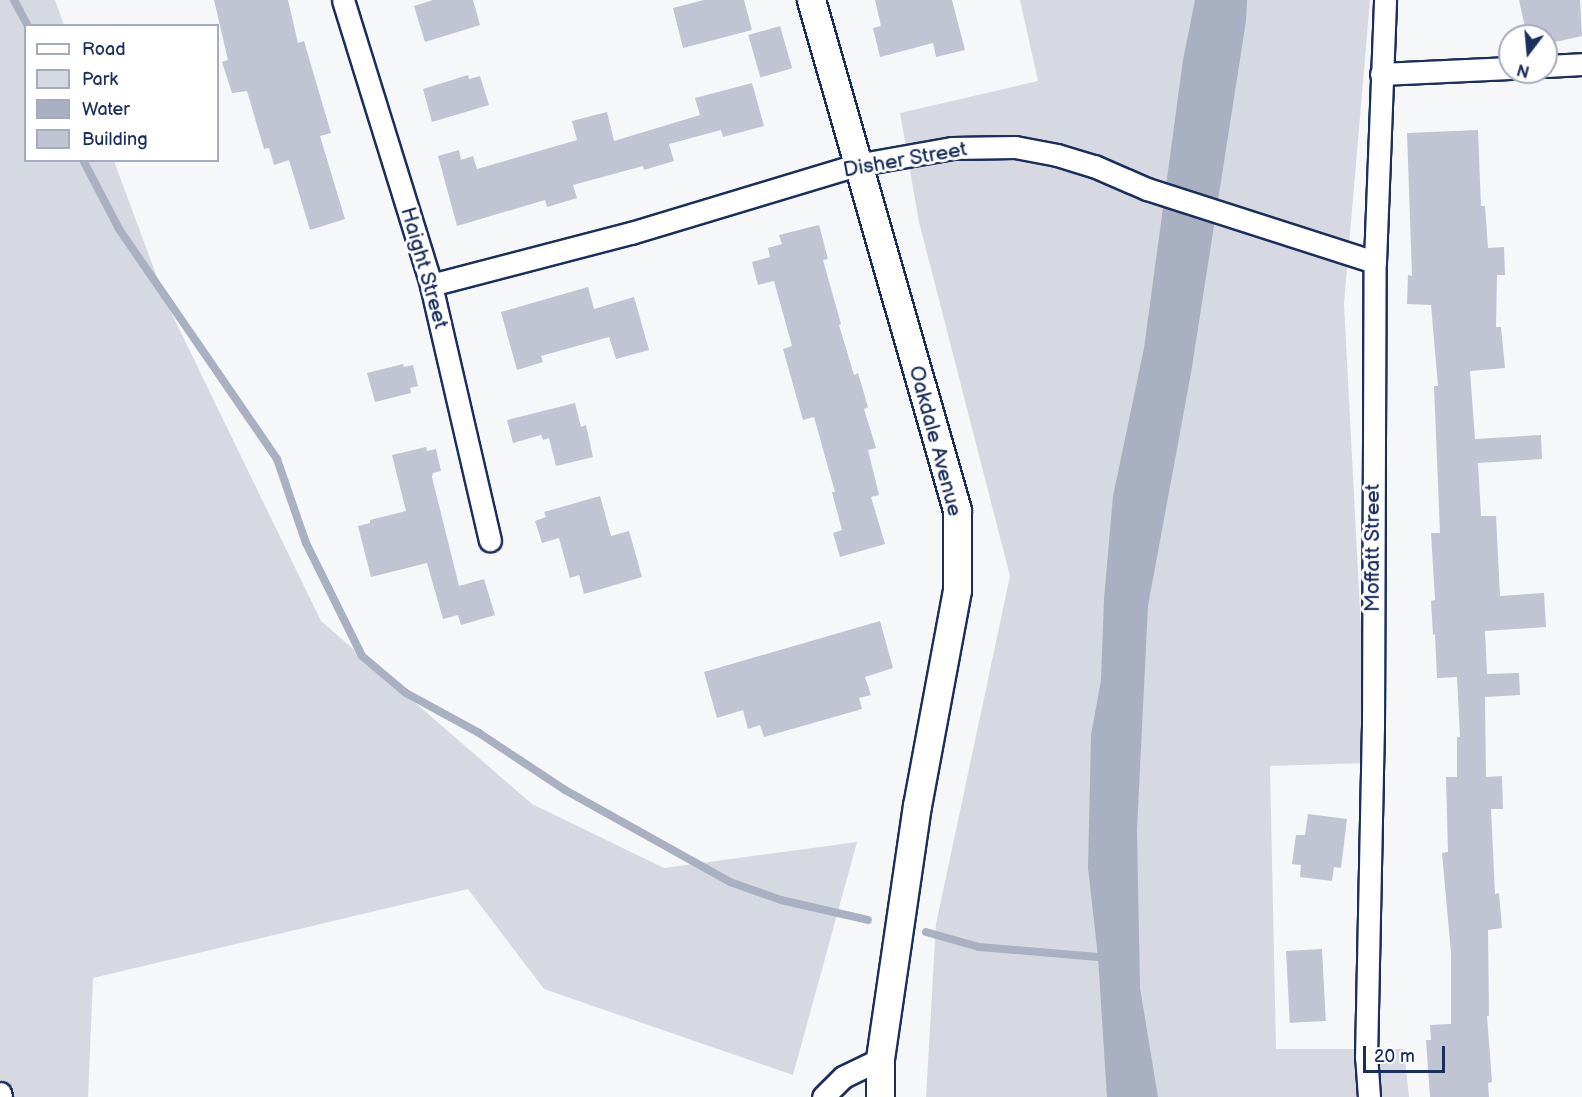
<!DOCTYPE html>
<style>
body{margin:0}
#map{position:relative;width:1582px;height:1097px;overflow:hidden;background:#f6f7f9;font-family:"Balsamiq Sans",sans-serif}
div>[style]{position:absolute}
.green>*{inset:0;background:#d6d9e2}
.water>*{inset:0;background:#a9b0c1}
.stream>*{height:8px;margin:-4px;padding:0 4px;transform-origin:4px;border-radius:4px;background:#a9b0c1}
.building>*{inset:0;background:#c0c4d3;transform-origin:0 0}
.roads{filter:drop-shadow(2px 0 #1b2f5e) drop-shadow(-2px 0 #1b2f5e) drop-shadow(0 2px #1b2f5e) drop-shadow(0 -2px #1b2f5e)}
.minor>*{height:21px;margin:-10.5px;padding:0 10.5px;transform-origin:10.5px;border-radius:10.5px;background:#fff}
.tertiary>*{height:27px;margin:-13.5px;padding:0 13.5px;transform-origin:13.5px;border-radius:13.5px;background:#fff}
span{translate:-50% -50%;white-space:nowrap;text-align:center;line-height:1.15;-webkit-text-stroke:6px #fff;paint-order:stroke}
.street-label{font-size:21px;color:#1b2f5e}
.legend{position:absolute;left:24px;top:24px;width:195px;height:138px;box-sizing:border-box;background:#fff;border:2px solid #a4acbf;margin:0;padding:8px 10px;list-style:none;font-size:18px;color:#1b2f5e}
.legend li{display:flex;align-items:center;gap:12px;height:30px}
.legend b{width:30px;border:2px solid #a4acbf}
.north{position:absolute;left:1498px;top:24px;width:60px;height:60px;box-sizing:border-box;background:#fff;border:2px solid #a4acbf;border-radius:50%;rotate:196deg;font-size:16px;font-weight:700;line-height:24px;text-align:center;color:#1b2f5e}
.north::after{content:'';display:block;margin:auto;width:21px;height:27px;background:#1b2f5e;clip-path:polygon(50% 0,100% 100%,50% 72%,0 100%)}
.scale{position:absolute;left:1363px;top:1046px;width:82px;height:27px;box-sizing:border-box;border:3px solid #1b2f5e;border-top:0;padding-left:8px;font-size:18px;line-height:21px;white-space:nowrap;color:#1b2f5e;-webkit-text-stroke:4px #fff;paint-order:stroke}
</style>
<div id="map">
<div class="green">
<i style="clip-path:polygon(0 0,55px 0,64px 25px,26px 26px,26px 160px,114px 161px,167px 304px,321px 621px,532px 804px,664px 868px,857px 842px,793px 1075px,544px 989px,468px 889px,93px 978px,88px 1097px,0 1097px)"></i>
<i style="clip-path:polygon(1020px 0,1370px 0,1344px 304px,1368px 763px,1270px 766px,1276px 1049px,1404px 1049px,1409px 1097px,926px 1097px,936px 924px,1010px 576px,919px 222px,900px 113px,1038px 81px)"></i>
</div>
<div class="water">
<i style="clip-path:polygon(1195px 0,1247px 0,1246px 21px,1191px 373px,1148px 606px,1137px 829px,1140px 988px,1158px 1097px,1107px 1097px,1098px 957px,1088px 868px,1091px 735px,1101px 680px,1104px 599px,1113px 496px,1144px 348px,1183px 60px)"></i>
</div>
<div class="stream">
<i style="left:14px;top:0;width:30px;rotate:62deg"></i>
<i style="left:83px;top:160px;width:78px;rotate:62.4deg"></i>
<i style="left:119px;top:229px;width:279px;rotate:55.5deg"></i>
<i style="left:277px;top:459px;width:89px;rotate:71deg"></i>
<i style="left:306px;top:543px;width:126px;rotate:63.6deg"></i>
<i style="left:362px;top:656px;width:57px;rotate:40.1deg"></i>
<i style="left:406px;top:693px;width:83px;rotate:28.7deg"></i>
<i style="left:479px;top:733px;width:103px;rotate:33.5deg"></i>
<i style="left:565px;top:790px;width:189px;rotate:29.1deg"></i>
<i style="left:730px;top:882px;width:54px;rotate:19.4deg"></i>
<i style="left:781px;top:900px;width:89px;rotate:12.9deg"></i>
<i style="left:926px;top:932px;width:55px;rotate:15.8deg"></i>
<i style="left:979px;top:947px;width:119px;rotate:4.8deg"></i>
</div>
<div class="building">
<i style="clip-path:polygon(214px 0,288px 0,298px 43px,304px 41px,331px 133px,320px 136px,345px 219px,310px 230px,289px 160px,274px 165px,269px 148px,264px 149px,247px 91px,232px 93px,222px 62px,228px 60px)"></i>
<i style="clip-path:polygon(433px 0,473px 0,480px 25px,425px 42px,414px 6px)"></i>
<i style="clip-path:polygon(704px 0,744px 0,752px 30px,683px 48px,673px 8px)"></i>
<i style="clip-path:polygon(875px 0,952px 0,965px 50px,936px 57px,933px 43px,880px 57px,873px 28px,881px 26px)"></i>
<i style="clip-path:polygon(1519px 0,1580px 0,1582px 36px,1546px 44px,1546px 36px,1527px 36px)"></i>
<i style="left:780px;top:26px;width:44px;height:33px;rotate:74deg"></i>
<i style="clip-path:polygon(468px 75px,469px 79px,480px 76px,489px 105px,432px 122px,423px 89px)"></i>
<i style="clip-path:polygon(752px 83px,764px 126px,723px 137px,721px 130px,669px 144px,674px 161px,644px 170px,643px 166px,573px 185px,577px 198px,547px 207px,545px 200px,457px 226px,438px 156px,459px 150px,461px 160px,473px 156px,477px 169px,577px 140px,572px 121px,607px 112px,614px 141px,700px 115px,695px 98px)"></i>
<i style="clip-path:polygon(1478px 130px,1481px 206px,1485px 206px,1488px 248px,1504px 247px,1505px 275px,1497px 275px,1496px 327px,1501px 327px,1505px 368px,1470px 371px,1475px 439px,1541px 435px,1542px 459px,1478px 463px,1481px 516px,1496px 516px,1500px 596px,1544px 593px,1546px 627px,1485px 631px,1487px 674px,1519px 673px,1520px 695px,1485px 697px,1486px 777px,1502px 776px,1503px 809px,1491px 809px,1495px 894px,1499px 893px,1502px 928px,1488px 930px,1489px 1016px,1487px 1016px,1492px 1082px,1488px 1083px,1489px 1097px,1430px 1097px,1426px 1040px,1431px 1040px,1430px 1025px,1451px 1024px,1451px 953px,1442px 853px,1448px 852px,1446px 777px,1457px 777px,1457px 737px,1460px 737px,1457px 677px,1437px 678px,1435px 634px,1433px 635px,1431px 601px,1435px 600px,1431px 533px,1440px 533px,1434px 386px,1438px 386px,1431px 305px,1407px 304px,1408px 275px,1412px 276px,1407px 133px)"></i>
<i style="clip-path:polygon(819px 225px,828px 259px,823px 260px,841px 324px,839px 325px,854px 375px,858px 373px,868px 407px,864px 409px,876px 448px,868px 450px,879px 495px,871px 497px,885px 544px,840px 557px,833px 533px,842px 530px,832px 492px,835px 492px,814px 417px,803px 420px,783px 349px,792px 346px,774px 281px,758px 285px,752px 262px,770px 257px,768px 248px,782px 244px,779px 235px)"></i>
<i style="clip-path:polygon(588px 287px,594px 309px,634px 297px,649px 350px,616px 359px,609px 337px,541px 356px,543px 362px,517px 370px,501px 312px)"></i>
<i style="clip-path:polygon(403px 364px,404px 367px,413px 365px,418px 386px,410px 388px,411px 393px,375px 402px,367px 373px)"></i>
<i style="clip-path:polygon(575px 403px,581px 427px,586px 425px,593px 457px,556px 466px,549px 438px,543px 440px,541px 435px,513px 443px,507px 420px)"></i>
<i style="clip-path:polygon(426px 447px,427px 451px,436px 449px,441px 471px,433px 473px,432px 477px,459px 586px,484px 579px,495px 615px,461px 625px,458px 615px,443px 619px,427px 563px,371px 577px,358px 526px,370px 523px,370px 520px,406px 511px,392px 455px)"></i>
<i style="clip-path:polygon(600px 496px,611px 536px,629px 531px,642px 577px,584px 594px,579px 575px,570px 578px,559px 538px,542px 543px,535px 521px,546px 517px,544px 512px)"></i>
<i style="clip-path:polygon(880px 621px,893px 668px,865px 677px,871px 695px,859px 698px,862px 709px,764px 737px,760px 725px,748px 729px,743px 710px,717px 718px,704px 672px)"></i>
<i style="clip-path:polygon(1308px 814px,1347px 819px,1341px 868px,1334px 867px,1332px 881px,1300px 877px,1301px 865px,1292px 864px,1296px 835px,1305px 835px)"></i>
<i style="left:1322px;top:949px;width:72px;height:36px;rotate:87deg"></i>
</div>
<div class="roads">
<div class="minor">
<i style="left:343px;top:0;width:298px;rotate:72.8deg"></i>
<i style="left:431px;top:285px;width:262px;rotate:77deg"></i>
<i style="left:1546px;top:66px;width:36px;rotate:-3deg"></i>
<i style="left:1381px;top:74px;width:129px;rotate:-2.7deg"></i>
<i style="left:431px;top:285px;width:207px;rotate:-14.6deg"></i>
<i style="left:631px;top:233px;width:235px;rotate:-16.8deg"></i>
<i style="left:856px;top:165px;width:97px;rotate:-10deg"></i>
<i style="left:952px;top:148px;width:63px;rotate:-0.9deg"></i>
<i style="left:1015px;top:147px;width:43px;rotate:10.8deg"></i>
<i style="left:1057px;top:155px;width:39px;rotate:17deg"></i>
<i style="left:1094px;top:166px;width:58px;rotate:23.5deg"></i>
<i style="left:1147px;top:189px;width:239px;rotate:17.8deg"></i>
<i style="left:0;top:1093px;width:4px;rotate:76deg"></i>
<i style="left:823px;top:1097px;width:28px;rotate:-45deg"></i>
<i style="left:843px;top:1077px;width:41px;rotate:-25.9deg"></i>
<i style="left:1369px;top:1097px;width:39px;rotate:-94deg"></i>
<i style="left:1366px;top:1058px;width:330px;rotate:-88.8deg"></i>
<i style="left:1373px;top:728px;width:466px;rotate:-89.8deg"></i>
<i style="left:1375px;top:262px;width:262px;rotate:-87.8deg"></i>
</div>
<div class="tertiary">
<i style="left:811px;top:0;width:530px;rotate:74.02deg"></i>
<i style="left:957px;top:510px;width:80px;rotate:90deg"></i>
<i style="left:957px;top:590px;width:219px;rotate:100.5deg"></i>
<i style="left:917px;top:805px;width:257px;rotate:98.3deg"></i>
<i style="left:880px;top:1059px;width:38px;rotate:90deg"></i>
</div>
</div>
<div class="street-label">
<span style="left:905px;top:160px;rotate:-10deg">Disher Street</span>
<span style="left:424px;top:268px;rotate:74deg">Haight Street</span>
<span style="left:935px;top:441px;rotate:75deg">Oakdale Avenue</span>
<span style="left:1373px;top:548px;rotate:-90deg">Moffatt Street</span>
</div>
<ul class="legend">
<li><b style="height:8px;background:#fff"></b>Road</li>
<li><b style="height:16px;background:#d6d9e2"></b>Park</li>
<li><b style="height:16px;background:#a9b0c1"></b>Water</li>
<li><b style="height:16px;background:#c0c4d3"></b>Building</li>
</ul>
<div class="north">N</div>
<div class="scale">20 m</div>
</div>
